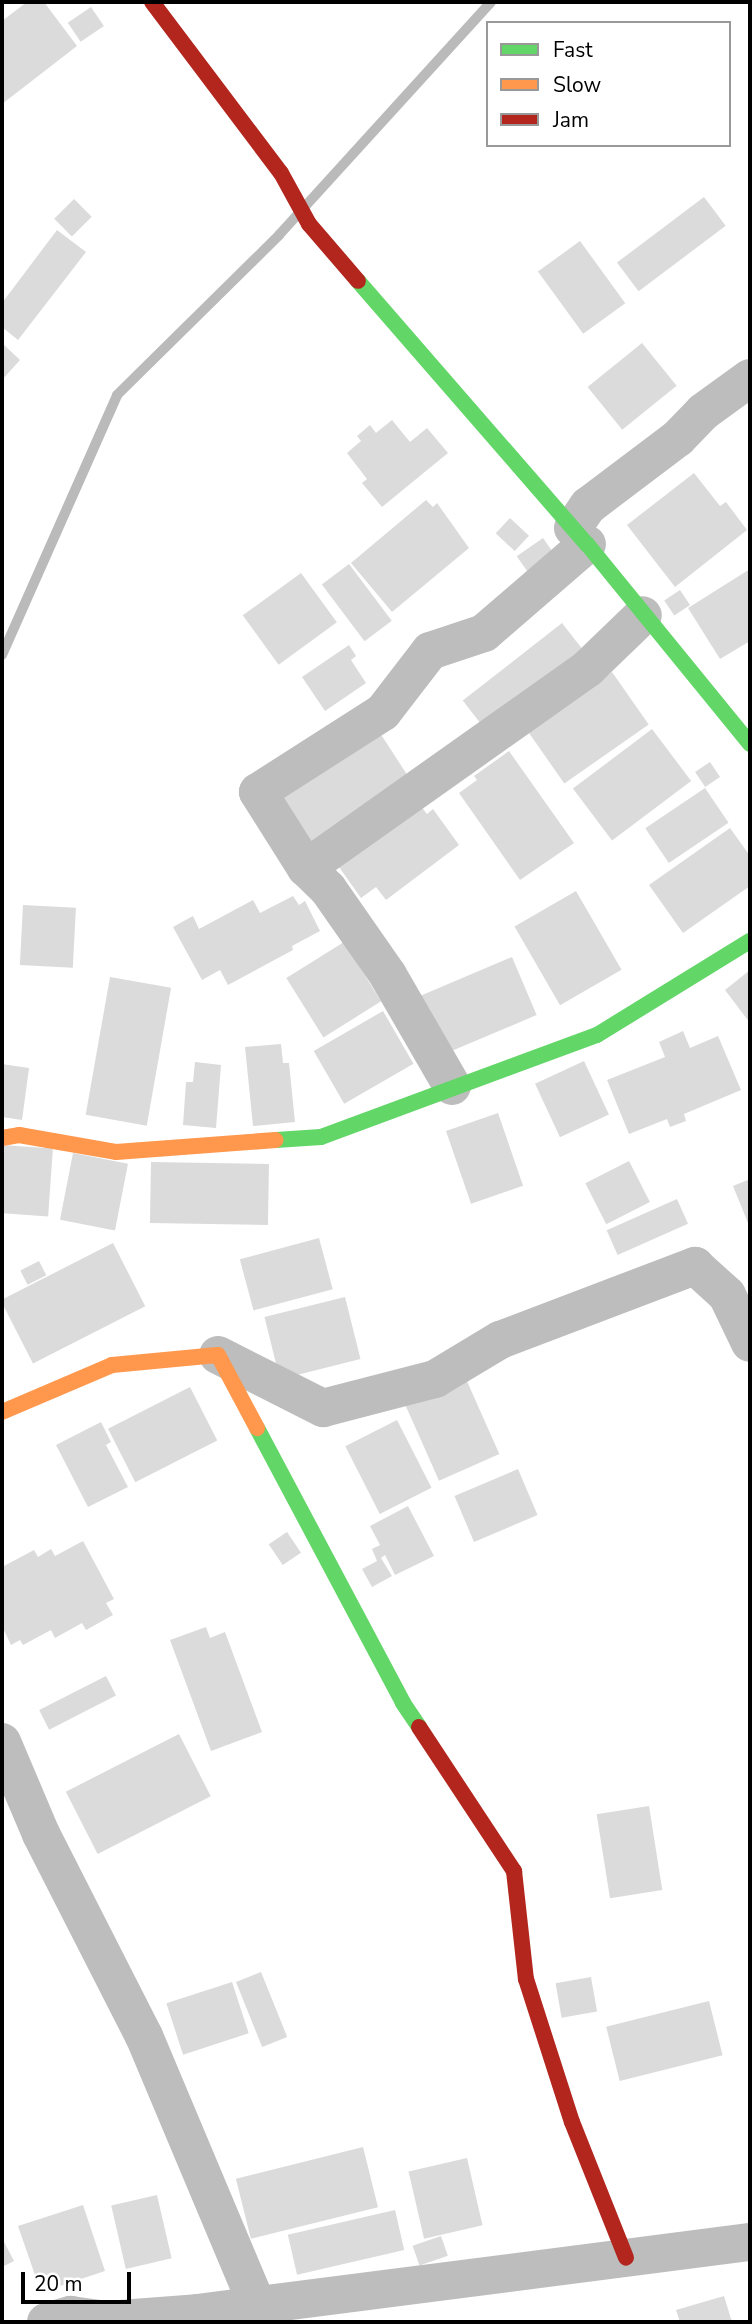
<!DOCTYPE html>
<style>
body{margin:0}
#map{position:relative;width:752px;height:2324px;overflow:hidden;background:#fff;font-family:"Nunito Sans",sans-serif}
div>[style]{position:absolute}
.stream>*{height:10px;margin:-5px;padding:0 5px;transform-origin:5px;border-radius:5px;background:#bababa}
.building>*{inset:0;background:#dbdbdb;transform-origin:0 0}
.street>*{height:38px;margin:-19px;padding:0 19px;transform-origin:19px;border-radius:19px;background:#bdbdbd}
.fast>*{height:16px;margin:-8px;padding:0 8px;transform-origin:8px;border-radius:8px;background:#63d668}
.slow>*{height:16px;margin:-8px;padding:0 8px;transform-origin:8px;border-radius:8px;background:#ff974d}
.jam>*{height:16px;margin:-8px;padding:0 8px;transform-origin:8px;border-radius:8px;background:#b3261e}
span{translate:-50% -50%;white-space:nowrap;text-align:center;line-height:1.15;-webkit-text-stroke:6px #fff;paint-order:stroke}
.frame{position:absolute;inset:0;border:4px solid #000;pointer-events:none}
.legend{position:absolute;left:486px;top:21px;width:245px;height:126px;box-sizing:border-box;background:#fff;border:2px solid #999;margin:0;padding:9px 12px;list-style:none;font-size:21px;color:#000}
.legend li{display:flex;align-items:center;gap:14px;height:35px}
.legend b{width:35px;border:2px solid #999}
.scale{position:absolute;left:21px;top:2272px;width:110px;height:32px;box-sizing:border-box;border:4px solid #000;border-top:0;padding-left:9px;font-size:21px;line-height:24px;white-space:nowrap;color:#000;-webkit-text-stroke:5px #fff;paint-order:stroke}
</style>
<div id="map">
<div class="stream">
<i style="left:2px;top:655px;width:284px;rotate:-66.1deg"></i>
<i style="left:117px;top:395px;width:228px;rotate:-44.6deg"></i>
<i style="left:279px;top:235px;width:315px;rotate:-47.7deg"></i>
</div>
<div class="building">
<i style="clip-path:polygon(27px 2px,44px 2px,77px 46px,2px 104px,2px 21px)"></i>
<i style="left:91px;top:7px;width:23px;height:28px;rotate:56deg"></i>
<i style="left:704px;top:197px;width:36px;height:109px;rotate:53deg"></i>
<i style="left:74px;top:199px;width:25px;height:28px;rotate:45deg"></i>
<i style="clip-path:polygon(57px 230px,86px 252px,18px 340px,2px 327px,2px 303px)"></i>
<i style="left:580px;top:241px;width:77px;height:52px;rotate:54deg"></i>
<i style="clip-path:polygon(2px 343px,20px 360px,2px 380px)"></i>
<i style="left:642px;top:343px;width:55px;height:70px;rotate:51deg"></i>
<i style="clip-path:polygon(392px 420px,410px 442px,427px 428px,448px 453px,382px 507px,362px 483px,367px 479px,347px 453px,361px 441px,357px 436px,370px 425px,376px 433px)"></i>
<i style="clip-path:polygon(694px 473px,720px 506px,726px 502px,747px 530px,675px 587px,627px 525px)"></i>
<i style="clip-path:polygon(426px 500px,433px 507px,437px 503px,469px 548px,392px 612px,351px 563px)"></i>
<i style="left:510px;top:518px;width:26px;height:21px;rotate:43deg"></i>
<i style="left:543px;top:538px;width:21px;height:32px;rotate:55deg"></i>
<i style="left:349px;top:564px;width:71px;height:34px;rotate:53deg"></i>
<i style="clip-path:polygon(750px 569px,750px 641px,720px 659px,688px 608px)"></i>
<i style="left:301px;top:573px;width:61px;height:72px;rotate:54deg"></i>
<i style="left:680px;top:590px;width:18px;height:19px;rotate:56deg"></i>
<i style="left:562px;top:623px;width:39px;height:126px;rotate:52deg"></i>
<i style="clip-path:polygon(349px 645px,356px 656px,351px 660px,366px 683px,325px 711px,302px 677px)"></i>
<i style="left:612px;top:672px;width:64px;height:103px;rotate:55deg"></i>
<i style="left:652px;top:729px;width:65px;height:99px;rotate:53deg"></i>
<i style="left:380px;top:733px;width:60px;height:125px;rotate:57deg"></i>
<i style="clip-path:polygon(509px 751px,574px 843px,520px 880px,459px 793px,477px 780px,474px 776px)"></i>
<i style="left:710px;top:762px;width:18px;height:18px;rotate:56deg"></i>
<i style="left:705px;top:788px;width:42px;height:72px;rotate:56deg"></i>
<i style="clip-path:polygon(417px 801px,427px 814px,433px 809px,459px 845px,386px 900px,376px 887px,361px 898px,334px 860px)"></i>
<i style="clip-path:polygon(730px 828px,750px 856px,750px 886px,683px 933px,649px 885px)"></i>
<i style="left:576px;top:891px;width:91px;height:71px;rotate:60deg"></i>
<i style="clip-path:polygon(293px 896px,299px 905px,305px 901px,320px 931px,292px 946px,293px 950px,228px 985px,220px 970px,202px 980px,173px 927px,193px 916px,199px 929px,253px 900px,260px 913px)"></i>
<i style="left:23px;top:905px;width:53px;height:60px;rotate:3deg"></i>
<i style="left:344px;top:942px;width:70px;height:68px;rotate:58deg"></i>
<i style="left:512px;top:957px;width:63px;height:102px;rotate:67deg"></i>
<i style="clip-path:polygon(750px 970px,750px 1023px,725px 990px)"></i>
<i style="left:110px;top:977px;width:62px;height:140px;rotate:10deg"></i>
<i style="left:383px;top:1011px;width:61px;height:80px;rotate:60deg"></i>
<i style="clip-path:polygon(683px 1031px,690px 1048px,718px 1036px,741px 1090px,684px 1114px,686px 1121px,670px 1127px,667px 1119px,629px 1134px,607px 1080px,665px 1057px,659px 1042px)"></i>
<i style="clip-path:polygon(281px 1044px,283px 1063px,289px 1063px,295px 1122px,253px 1126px,245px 1047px)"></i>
<i style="left:584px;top:1061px;width:59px;height:54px;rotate:65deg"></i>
<i style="clip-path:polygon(195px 1062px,221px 1065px,216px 1128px,183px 1125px,186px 1082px,193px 1082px)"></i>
<i style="clip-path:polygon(2px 1064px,29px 1068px,22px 1120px,2px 1117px)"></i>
<i style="left:498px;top:1113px;width:77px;height:55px;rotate:71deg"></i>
<i style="left:2px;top:1145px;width:51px;height:68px;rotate:4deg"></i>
<i style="left:73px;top:1153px;width:56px;height:68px;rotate:11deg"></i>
<i style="left:629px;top:1161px;width:46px;height:49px;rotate:63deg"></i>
<i style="left:151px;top:1162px;width:118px;height:61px;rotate:1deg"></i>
<i style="clip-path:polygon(750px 1179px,750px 1228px,733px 1186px)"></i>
<i style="left:677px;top:1199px;width:27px;height:77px;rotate:66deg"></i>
<i style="left:319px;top:1238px;width:53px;height:82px;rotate:75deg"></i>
<i style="left:113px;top:1243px;width:71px;height:126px;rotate:63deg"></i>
<i style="left:39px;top:1261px;width:16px;height:21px;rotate:63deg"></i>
<i style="left:345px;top:1297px;width:64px;height:83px;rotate:76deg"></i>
<i style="left:466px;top:1379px;width:82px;height:66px;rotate:66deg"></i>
<i style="left:190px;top:1387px;width:60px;height:92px;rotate:63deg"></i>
<i style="left:397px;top:1420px;width:76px;height:58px;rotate:63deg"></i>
<i style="clip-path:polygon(101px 1422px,111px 1442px,106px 1445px,128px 1487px,88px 1507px,56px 1445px)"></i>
<i style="left:518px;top:1469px;width:50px;height:69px;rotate:67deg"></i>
<i style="clip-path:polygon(408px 1506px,434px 1556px,395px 1575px,385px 1555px,381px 1558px,392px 1576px,372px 1587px,362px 1569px,377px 1561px,372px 1549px,380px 1545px,370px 1526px)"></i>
<i style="left:287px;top:1532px;width:25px;height:22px;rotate:56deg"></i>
<i style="clip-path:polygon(83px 1541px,114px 1599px,106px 1603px,113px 1615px,86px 1630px,82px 1623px,55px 1638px,51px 1630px,23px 1645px,20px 1640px,11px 1645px,2px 1626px,2px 1567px,34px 1550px,38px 1557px,51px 1549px,55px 1556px)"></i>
<i style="clip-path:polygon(206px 1627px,210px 1638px,225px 1632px,262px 1732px,211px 1751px,170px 1640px)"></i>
<i style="left:106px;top:1676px;width:22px;height:75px;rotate:63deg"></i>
<i style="left:179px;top:1734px;width:70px;height:127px;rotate:63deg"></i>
<i style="left:649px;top:1806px;width:85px;height:53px;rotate:81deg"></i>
<i style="left:261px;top:1972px;width:70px;height:27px;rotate:68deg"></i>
<i style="left:591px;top:1977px;width:35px;height:36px;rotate:80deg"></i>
<i style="left:232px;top:1982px;width:54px;height:69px;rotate:72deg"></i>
<i style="left:709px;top:2001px;width:56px;height:106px;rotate:76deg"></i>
<i style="left:363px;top:2147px;width:62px;height:131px;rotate:76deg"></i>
<i style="left:467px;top:2158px;width:69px;height:60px;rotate:77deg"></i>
<i style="left:157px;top:2195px;width:65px;height:47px;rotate:77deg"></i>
<i style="clip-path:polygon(83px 2205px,105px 2271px,57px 2287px,53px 2273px,36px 2278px,18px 2226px)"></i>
<i style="left:395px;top:2210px;width:41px;height:110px;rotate:77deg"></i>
<i style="left:441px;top:2236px;width:21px;height:30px;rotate:71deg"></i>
<i style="clip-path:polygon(2px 2238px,14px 2261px,2px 2267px)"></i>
<i style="clip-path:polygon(724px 2296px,732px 2322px,680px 2322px,676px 2310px)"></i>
</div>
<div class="street">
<i style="left:573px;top:528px;width:27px;rotate:-56deg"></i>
<i style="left:588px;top:506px;width:113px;rotate:-37.1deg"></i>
<i style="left:678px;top:438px;width:36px;rotate:-46deg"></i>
<i style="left:703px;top:412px;width:58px;rotate:-35.9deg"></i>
<i style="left:306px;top:868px;width:346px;rotate:-35.3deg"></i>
<i style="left:588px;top:668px;width:76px;rotate:-43.9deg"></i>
<i style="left:452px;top:1086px;width:128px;rotate:-120deg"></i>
<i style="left:388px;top:975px;width:105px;rotate:-124.9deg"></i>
<i style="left:328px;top:889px;width:30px;rotate:-136deg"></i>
<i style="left:306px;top:868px;width:90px;rotate:-122.3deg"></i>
<i style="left:258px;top:792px;width:148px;rotate:-32.6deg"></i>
<i style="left:383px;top:712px;width:77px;rotate:-52.4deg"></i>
<i style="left:430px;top:651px;width:57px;rotate:-18.4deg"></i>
<i style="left:484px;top:633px;width:136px;rotate:-40.8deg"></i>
<i style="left:218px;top:1355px;width:118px;rotate:26.8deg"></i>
<i style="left:323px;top:1408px;width:116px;rotate:-14.5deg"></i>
<i style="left:435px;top:1379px;width:76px;rotate:-31deg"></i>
<i style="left:500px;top:1340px;width:209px;rotate:-20.8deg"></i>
<i style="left:695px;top:1266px;width:43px;rotate:42.2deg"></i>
<i style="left:727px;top:1295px;width:53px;rotate:64.4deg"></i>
<i style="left:2px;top:1742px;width:100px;rotate:67deg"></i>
<i style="left:41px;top:1834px;width:227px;rotate:63deg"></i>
<i style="left:144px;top:2036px;width:292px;rotate:67.2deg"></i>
<i style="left:46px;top:2322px;width:26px;rotate:-16deg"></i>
<i style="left:71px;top:2315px;width:36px;rotate:8deg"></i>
<i style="left:107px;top:2320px;width:90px;rotate:-4.4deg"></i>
<i style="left:197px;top:2313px;width:558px;rotate:-7.32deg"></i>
</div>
<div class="fast">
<i style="left:358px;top:281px;width:349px;rotate:49deg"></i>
<i style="left:587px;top:544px;width:258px;rotate:50.8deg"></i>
<i style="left:276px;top:1140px;width:45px;rotate:-3.8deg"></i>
<i style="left:321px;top:1137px;width:294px;rotate:-20.3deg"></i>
<i style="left:597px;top:1035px;width:180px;rotate:-31.6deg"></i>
<i style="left:257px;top:1428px;width:311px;rotate:62deg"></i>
<i style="left:403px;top:1703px;width:29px;rotate:56deg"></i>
</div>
<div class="slow">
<i style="left:2px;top:1138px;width:17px;rotate:-10deg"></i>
<i style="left:19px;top:1135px;width:98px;rotate:9.9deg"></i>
<i style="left:116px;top:1152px;width:160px;rotate:-4.3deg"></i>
<i style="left:2px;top:1412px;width:120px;rotate:-23.1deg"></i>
<i style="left:112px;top:1365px;width:106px;rotate:-5.4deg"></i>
<i style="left:218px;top:1355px;width:83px;rotate:61.9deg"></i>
</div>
<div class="jam">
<i style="left:152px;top:2px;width:214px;rotate:53deg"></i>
<i style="left:281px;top:173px;width:58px;rotate:61.2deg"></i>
<i style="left:309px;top:224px;width:75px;rotate:49.3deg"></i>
<i style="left:419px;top:1727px;width:173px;rotate:56.6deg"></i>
<i style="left:514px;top:1871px;width:109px;rotate:83.7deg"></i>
<i style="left:526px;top:1979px;width:150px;rotate:72.2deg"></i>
<i style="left:572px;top:2122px;width:146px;rotate:68.3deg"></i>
</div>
<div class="frame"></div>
<ul class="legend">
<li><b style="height:9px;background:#63d668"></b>Fast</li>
<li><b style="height:9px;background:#ff974d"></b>Slow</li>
<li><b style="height:9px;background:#b3261e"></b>Jam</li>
</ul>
<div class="scale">20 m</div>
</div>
